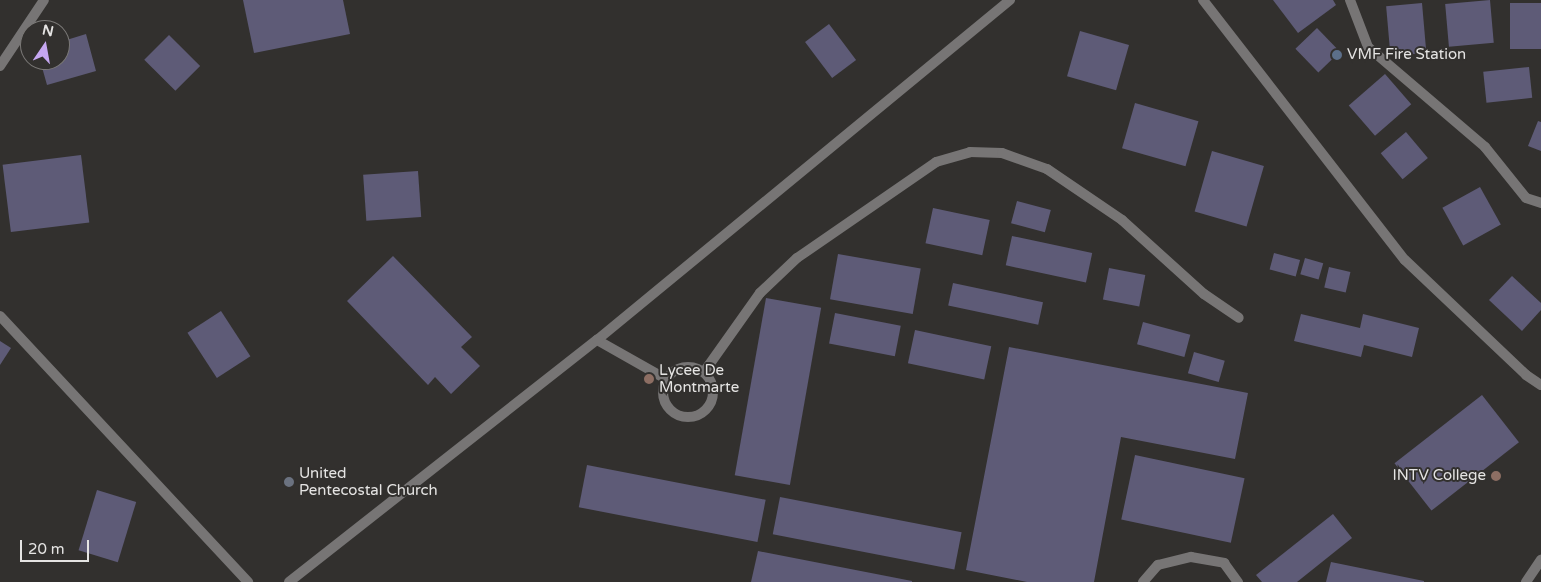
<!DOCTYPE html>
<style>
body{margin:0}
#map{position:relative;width:1541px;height:582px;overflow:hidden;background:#32302e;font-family:"Varela Round",sans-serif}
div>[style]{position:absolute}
.building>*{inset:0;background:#5e5b77;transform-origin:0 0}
.lane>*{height:10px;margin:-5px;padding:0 5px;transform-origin:5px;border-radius:5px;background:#777575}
.lane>.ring{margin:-5px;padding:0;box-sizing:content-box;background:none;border:10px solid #777575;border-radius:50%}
.street>*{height:10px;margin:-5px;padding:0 5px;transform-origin:5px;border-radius:5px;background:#777575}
.dots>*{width:14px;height:14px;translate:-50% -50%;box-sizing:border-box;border:2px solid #32302e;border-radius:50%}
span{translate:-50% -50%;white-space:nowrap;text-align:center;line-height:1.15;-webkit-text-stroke:4px #32302e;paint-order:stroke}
.poi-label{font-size:15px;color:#e5e4e3}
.left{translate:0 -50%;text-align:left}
.right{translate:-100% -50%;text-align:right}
.north{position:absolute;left:20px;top:20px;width:50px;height:50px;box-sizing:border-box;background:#32302e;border:1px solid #7a7876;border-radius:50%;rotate:12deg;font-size:14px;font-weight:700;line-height:20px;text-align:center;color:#e5e4e3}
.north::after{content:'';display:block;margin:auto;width:18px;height:22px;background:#c5a7f1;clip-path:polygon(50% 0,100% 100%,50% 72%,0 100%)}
.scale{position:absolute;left:20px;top:540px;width:69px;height:22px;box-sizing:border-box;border:2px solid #e5e4e3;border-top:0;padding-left:6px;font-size:15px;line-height:18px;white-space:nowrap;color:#e5e4e3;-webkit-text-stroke:4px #32302e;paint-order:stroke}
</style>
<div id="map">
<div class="building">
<i style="clip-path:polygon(243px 0,343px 0,350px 34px,254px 53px)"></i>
<i style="clip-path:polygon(1273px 0,1333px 0,1336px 5px,1298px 33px)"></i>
<i style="left:1490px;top:0;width:43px;height:45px;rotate:85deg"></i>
<i style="left:1422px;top:3px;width:50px;height:36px;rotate:85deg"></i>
<i style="left:1541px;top:3px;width:46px;height:31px;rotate:90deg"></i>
<i style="left:829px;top:24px;width:45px;height:30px;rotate:53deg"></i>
<i style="left:1317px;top:28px;width:33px;height:30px;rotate:46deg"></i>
<i style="left:1080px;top:31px;width:51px;height:47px;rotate:16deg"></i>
<i style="clip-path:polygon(86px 34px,96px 71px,47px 85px,40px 60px,60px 60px,60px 42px)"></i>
<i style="left:169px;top:35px;width:44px;height:35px;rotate:45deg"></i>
<i style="left:1529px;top:67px;width:31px;height:46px;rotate:84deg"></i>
<i style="left:1385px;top:74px;width:40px;height:48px;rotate:49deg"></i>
<i style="left:1135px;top:103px;width:66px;height:47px;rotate:16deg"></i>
<i style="clip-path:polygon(1538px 121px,1541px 122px,1541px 151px,1528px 146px)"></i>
<i style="left:1406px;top:132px;width:34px;height:33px;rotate:50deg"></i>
<i style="left:1212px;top:151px;width:54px;height:63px;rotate:16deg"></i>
<i style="left:81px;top:155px;width:68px;height:79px;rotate:83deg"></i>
<i style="left:418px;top:171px;width:46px;height:55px;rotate:86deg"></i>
<i style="left:1480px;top:187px;width:43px;height:43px;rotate:61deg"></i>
<i style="left:1017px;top:201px;width:35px;height:23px;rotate:15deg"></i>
<i style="left:933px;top:208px;width:58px;height:36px;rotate:12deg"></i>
<i style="left:1012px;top:236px;width:82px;height:30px;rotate:12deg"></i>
<i style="left:1274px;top:253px;width:27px;height:17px;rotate:15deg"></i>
<i style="left:838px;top:254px;width:84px;height:46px;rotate:10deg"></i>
<i style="clip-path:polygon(393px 256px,472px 337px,461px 347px,480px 366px,451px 394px,435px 377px,428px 385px,347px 301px)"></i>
<i style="left:1305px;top:258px;width:19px;height:17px;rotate:16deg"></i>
<i style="left:1329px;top:267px;width:22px;height:21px;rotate:13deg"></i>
<i style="left:1109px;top:268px;width:37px;height:32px;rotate:11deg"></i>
<i style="clip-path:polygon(1512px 276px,1541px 303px,1541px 310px,1522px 331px,1489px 300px)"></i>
<i style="left:953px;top:283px;width:92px;height:23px;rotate:12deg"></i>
<i style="left:766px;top:298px;width:56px;height:180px;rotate:10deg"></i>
<i style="left:221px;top:311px;width:54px;height:40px;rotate:57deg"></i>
<i style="left:835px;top:313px;width:67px;height:31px;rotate:11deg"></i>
<i style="clip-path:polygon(1301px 314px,1360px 328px,1363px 314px,1419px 328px,1412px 357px,1364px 345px,1361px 357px,1294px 341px)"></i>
<i style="left:1143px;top:322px;width:49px;height:23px;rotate:15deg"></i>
<i style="left:915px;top:330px;width:78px;height:34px;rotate:12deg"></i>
<i style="clip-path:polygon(0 341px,11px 348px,0 365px)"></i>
<i style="clip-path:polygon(1009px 347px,1248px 393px,1235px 459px,1121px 437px,1094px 582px,1027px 582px,966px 570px)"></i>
<i style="left:1194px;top:352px;width:32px;height:22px;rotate:16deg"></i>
<i style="left:1482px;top:395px;width:60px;height:111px;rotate:52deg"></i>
<i style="left:1135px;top:455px;width:112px;height:66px;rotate:12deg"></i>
<i style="left:587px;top:465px;width:182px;height:43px;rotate:11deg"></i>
<i style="left:97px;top:490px;width:41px;height:63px;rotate:17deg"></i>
<i style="left:780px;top:497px;width:185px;height:38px;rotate:11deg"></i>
<i style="clip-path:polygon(1333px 514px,1352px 538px,1297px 582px,1262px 582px,1256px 575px)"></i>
<i style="clip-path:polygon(758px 551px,912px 581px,912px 582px,751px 582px)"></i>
<i style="clip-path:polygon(1331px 562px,1424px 581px,1424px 582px,1326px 582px)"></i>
</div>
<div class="lane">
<i style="left:1350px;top:0;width:50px;rotate:69deg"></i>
<i style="left:1368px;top:47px;width:154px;rotate:40.5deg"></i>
<i style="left:1485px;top:147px;width:65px;rotate:51.2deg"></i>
<i style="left:1526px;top:198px;width:16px;rotate:18deg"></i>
<i style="left:597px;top:340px;width:79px;rotate:29.5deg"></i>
<i class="ring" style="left:663px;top:367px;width:40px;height:40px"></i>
<i style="left:704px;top:372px;width:97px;rotate:-54.7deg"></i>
<i style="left:760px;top:293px;width:51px;rotate:-43.4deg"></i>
<i style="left:797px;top:258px;width:169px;rotate:-34.6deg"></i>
<i style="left:936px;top:162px;width:35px;rotate:-16deg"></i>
<i style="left:970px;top:152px;width:32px;rotate:2deg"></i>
<i style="left:1002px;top:153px;width:48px;rotate:19.6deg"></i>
<i style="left:1047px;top:169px;width:91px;rotate:34.2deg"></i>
<i style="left:1122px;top:220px;width:110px;rotate:42.1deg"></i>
<i style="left:1204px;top:294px;width:42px;rotate:34.4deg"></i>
<i style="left:1526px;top:582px;width:27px;rotate:-56deg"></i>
</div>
<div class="street">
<i style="left:1203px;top:0;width:329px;rotate:52.2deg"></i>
<i style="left:1405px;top:260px;width:167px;rotate:43.5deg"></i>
<i style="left:1526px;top:375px;width:18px;rotate:34deg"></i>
<i style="left:0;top:66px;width:79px;rotate:-56.3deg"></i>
<i style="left:0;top:316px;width:364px;rotate:47deg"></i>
<i style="left:289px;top:582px;width:392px;rotate:-38.2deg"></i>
<i style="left:597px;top:340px;width:535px;rotate:-39.46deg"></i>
<i style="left:1143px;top:582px;width:23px;rotate:-49deg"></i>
<i style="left:1158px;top:565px;width:34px;rotate:-14deg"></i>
<i style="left:1191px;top:557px;width:34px;rotate:10deg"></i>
<i style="left:1224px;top:563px;width:24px;rotate:54deg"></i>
</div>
<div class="dots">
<i style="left:1337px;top:55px;background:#5c6f8a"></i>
<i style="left:649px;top:379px;background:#8d6e63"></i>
<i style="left:1496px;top:476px;background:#8d6e63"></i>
<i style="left:289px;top:482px;background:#6b7280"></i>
</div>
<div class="poi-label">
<span class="left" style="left:1347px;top:55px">VMF Fire Station</span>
<span class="left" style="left:659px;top:379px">Lycee De<br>Montmarte</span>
<span class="left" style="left:299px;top:482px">United<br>Pentecostal Church</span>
<span class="right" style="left:1486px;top:476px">INTV College</span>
</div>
<div class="north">N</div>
<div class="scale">20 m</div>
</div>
